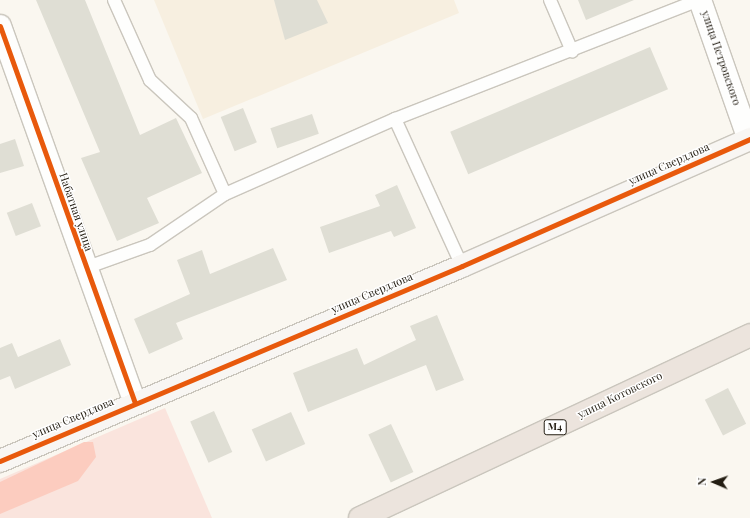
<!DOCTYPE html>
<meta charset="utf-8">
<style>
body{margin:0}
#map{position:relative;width:750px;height:518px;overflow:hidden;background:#faf7f0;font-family:"Playfair Display",serif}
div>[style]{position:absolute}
.built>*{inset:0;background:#f7efe0}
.green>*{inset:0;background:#fae4dd}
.forest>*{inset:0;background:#fcccbf}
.building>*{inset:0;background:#dfded4;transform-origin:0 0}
.roads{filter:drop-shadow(1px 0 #cac6bd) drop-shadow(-1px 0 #cac6bd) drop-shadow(0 1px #cac6bd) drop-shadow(0 -1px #cac6bd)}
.lane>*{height:12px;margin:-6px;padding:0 6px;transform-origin:6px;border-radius:6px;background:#fefefd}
.street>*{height:22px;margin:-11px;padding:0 11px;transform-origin:11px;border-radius:11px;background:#fefefd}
.secondary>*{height:22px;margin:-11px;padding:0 11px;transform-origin:11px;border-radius:11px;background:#f8f6f3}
.highway>*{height:22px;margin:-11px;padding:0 11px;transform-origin:11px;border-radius:11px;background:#ece4dd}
.cycleway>*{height:5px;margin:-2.5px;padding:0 2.5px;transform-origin:2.5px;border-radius:2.5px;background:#e8590c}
span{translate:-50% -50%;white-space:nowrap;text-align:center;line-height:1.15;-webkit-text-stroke:3px #fff;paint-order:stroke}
.shield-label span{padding:1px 3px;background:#fff;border:1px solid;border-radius:3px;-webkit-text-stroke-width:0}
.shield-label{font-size:10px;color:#231d12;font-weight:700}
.street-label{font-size:11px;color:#231d12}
.north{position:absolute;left:694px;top:462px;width:40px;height:40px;-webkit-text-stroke:3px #fff;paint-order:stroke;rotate:272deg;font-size:11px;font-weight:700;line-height:16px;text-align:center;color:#231d12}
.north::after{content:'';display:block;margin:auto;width:14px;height:18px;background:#231d12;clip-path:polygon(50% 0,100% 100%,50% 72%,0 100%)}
</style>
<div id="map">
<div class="built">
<i style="clip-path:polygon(154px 0,454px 0,459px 13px,203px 119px)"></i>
</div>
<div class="green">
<i style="clip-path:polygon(165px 408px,212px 518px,0 518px,0 479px)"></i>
</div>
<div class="forest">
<i style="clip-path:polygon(84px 442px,93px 442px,96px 457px,78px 481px,0 514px,0 482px)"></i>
</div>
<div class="building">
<i style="clip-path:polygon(36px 0,85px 0,140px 135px,176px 118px,202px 173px,147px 198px,159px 223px,117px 241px,81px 158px,100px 152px)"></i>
<i style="clip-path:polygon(274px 0,317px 0,328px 23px,285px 40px)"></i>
<i style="clip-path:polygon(578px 0,634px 0,586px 20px)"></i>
<i style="left:650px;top:47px;width:46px;height:217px;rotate:67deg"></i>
<i style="left:243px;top:108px;width:37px;height:24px;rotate:68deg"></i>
<i style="left:312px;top:114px;width:21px;height:44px;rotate:71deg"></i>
<i style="clip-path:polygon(15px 139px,24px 166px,0 173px,0 144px)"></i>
<i style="clip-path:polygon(397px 185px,416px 228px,394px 237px,391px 231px,329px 253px,320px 227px,380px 206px,375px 195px)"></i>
<i style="left:32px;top:203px;width:25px;height:27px;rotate:69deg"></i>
<i style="clip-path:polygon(273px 248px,287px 280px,176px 323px,183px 339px,149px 354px,134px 319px,190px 294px,177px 260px,202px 250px,210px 274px)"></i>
<i style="clip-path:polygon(437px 315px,464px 380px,436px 391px,426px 365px,308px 412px,293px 373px,357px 348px,364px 365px,416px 340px,410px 326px)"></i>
<i style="clip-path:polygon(60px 339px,71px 365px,15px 389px,10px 376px,0 380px,0 348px,12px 343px,18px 357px)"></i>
<i style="left:728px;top:388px;width:40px;height:26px;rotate:63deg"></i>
<i style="left:214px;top:411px;width:45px;height:26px;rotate:66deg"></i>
<i style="left:291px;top:412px;width:35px;height:43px;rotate:66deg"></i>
<i style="left:391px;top:424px;width:53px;height:25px;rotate:65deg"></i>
</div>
<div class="roads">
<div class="lane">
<i style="left:114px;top:0;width:88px;rotate:65.8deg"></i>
<i style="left:150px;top:80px;width:56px;rotate:42.8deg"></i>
<i style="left:191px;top:118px;width:83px;rotate:65.9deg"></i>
<i style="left:550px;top:0;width:56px;rotate:66.7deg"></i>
<i style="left:395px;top:119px;width:326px;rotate:-21.4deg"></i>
<i style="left:85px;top:268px;width:69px;rotate:-19.5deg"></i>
<i style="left:150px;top:245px;width:91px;rotate:-34.2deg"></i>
<i style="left:225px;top:194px;width:186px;rotate:-23.8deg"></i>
<i style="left:395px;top:119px;width:162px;rotate:65.5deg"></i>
</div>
<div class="street">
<i style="left:700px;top:0;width:148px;rotate:70.7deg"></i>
<i style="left:0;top:26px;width:400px;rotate:70.3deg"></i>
</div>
<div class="secondary">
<i style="left:0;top:461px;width:501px;rotate:-22.88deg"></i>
<i style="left:462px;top:266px;width:315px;rotate:-23.8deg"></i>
</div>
<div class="highway">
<i style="left:360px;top:518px;width:431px;rotate:-25.1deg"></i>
</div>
</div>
<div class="cycleway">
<i style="left:0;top:26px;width:400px;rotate:70.3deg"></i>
<i style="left:0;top:461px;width:501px;rotate:-22.88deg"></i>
<i style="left:462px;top:266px;width:315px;rotate:-23.8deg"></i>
</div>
<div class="shield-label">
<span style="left:555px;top:427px">M4</span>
</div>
<div class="street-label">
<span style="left:721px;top:58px;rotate:71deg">улица Петровского</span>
<span style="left:669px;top:164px;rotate:-24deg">улица Свердлова</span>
<span style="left:76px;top:212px;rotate:71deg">Набатная улица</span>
<span style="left:372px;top:293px;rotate:-23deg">улица Свердлова</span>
<span style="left:620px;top:395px;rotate:-26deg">улица Котовского</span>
<span style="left:73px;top:418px;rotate:-23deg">улица Свердлова</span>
</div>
<div class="north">N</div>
</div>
